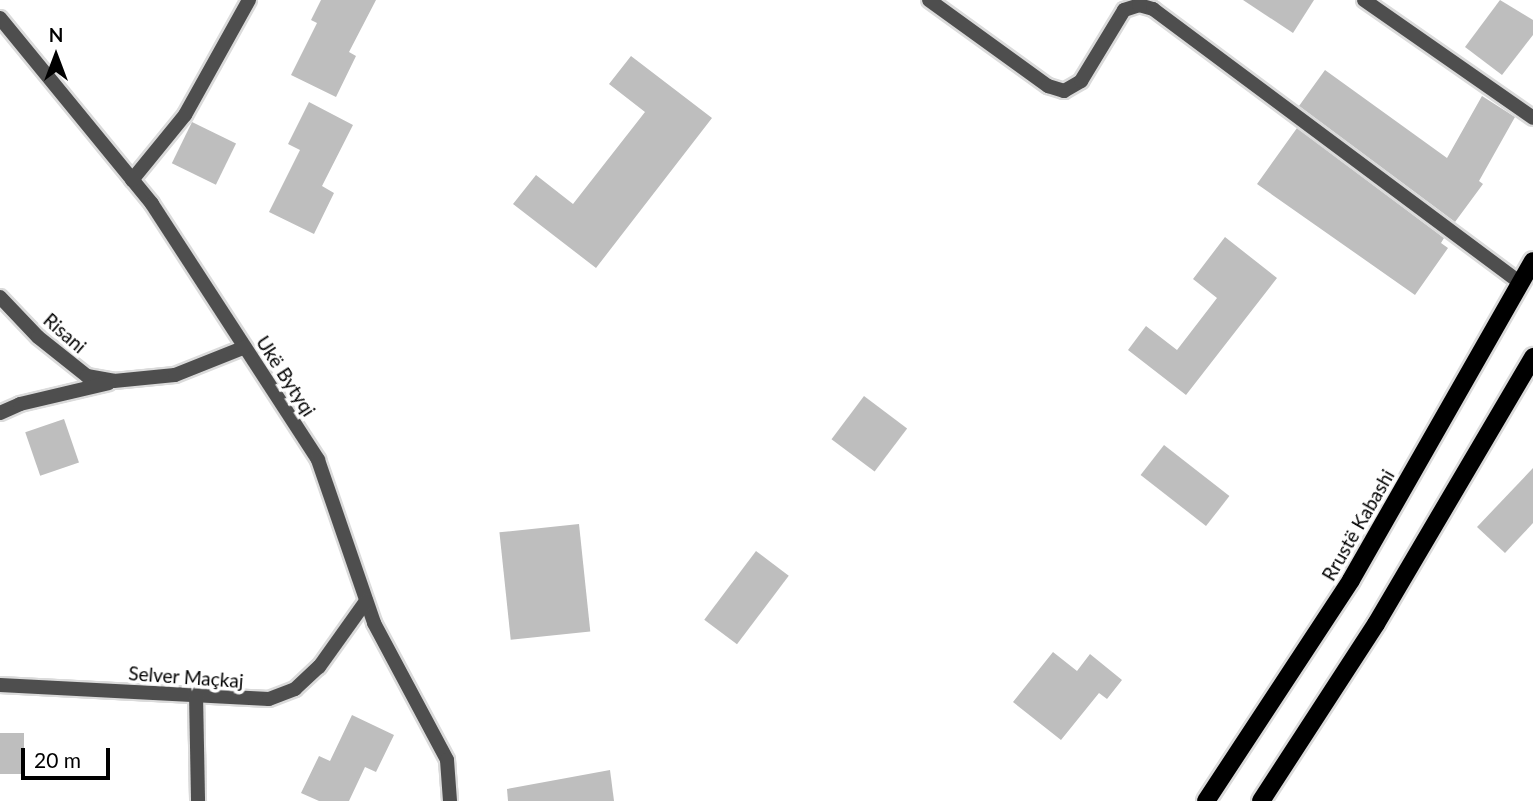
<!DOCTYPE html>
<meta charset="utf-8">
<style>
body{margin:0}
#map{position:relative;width:1533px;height:801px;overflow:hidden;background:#fff;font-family:Lato,sans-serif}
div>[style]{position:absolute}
.building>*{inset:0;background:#bebebe;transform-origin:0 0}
.roads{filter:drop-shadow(2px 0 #dbdbdb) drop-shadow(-2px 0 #dbdbdb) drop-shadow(0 2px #dbdbdb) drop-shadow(0 -2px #dbdbdb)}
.street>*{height:14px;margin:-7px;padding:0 7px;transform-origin:7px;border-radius:7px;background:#4e4e4e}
.primary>*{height:18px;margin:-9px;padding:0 9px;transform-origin:9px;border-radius:9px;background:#000}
span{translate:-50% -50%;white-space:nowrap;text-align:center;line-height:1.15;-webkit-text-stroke:7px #fff;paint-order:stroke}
.street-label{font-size:19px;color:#000}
.north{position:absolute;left:21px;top:21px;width:70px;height:70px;-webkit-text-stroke:5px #fff;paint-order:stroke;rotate:0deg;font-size:19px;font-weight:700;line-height:28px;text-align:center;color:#000}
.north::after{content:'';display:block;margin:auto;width:24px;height:32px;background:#000;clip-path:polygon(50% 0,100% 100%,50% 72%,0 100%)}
.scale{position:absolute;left:21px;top:748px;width:89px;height:32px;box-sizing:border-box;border:4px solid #000;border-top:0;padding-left:9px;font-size:21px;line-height:24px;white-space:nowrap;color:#000;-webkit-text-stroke:5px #fff;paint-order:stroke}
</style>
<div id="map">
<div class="building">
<i style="clip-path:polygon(321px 0,376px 0,349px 52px,356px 56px,336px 97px,291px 75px,317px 23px,311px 20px)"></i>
<i style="clip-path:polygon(1243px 0,1314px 0,1293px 33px)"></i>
<i style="clip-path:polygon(1500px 0,1533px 20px,1533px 35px,1502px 75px,1465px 47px)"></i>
<i style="clip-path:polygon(631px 56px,712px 118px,596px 268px,513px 204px,536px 175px,573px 204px,645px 112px,609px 84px)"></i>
<i style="clip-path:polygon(1325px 70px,1447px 158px,1482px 96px,1515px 117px,1479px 181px,1483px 184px,1455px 222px,1299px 106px)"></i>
<i style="clip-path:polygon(309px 102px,353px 125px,322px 186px,334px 193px,314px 234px,269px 212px,300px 150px,288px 144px)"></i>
<i style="left:192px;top:122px;width:49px;height:46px;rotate:26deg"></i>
<i style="clip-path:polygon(1297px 128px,1444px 238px,1441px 243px,1448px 248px,1415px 295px,1257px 184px)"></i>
<i style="clip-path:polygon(1225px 237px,1277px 278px,1186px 395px,1128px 350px,1146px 326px,1177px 350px,1217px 298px,1193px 279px)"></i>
<i style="left:864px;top:396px;width:54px;height:54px;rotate:37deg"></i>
<i style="left:64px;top:419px;width:46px;height:41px;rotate:71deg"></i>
<i style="left:1164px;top:445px;width:83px;height:38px;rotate:38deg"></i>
<i style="clip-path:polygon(1533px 468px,1533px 523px,1505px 553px,1477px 527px)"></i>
<i style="left:579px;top:524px;width:108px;height:80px;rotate:84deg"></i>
<i style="left:756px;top:551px;width:41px;height:86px;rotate:37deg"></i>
<i style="clip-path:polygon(1053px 652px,1077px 671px,1090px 654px,1122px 680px,1107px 699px,1099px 693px,1061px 740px,1013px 702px)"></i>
<i style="clip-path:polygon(352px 715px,394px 735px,376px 772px,365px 767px,349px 801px,319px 801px,301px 793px,319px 756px,330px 761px)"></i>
<i style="left:0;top:733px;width:24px;height:41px"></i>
<i style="clip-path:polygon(610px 770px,614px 801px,508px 801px,507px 789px)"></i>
</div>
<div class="roads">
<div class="street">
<i style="left:929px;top:0;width:147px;rotate:35.9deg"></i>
<i style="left:1048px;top:86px;width:17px;rotate:17deg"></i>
<i style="left:1064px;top:91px;width:20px;rotate:-30deg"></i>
<i style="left:1081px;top:81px;width:83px;rotate:-58.8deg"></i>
<i style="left:1124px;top:10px;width:16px;rotate:-18deg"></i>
<i style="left:1139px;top:5px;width:15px;rotate:16deg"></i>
<i style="left:1153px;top:9px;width:459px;rotate:36.7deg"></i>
<i style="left:1364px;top:0;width:206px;rotate:34.9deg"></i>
<i style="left:0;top:18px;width:240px;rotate:50.7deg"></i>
<i style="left:152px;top:204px;width:305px;rotate:57deg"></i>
<i style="left:318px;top:460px;width:172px;rotate:71deg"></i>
<i style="left:374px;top:623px;width:155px;rotate:61.9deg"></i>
<i style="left:447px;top:760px;width:41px;rotate:85.8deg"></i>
<i style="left:132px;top:180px;width:84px;rotate:-50.8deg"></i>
<i style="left:185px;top:115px;width:132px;rotate:-60.9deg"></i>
<i style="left:0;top:297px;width:55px;rotate:46.5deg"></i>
<i style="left:38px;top:337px;width:63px;rotate:38.5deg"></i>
<i style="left:87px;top:376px;width:27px;rotate:10deg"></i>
<i style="left:114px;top:381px;width:61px;rotate:-5.6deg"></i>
<i style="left:175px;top:375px;width:75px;rotate:-21.8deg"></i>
<i style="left:0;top:413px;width:22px;rotate:-24deg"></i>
<i style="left:20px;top:404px;width:91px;rotate:-13.3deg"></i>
<i style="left:0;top:685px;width:269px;rotate:3deg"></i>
<i style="left:269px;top:699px;width:28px;rotate:-21deg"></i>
<i style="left:295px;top:689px;width:33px;rotate:-43deg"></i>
<i style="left:319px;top:667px;width:81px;rotate:-54.5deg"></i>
<i style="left:196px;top:694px;width:107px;rotate:88.9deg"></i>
</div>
<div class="primary">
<i style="left:1206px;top:801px;width:264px;rotate:-56.7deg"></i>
<i style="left:1351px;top:580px;width:367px;rotate:-60.3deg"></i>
<i style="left:1261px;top:801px;width:211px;rotate:-57deg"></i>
<i style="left:1376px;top:624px;width:310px;rotate:-59.5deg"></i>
</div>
</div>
<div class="street-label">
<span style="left:65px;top:333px;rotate:41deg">Risani</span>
<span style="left:286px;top:376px;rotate:57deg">Ukë Bytyqi</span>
<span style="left:1358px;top:525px;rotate:-60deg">Rrustë Kabashi</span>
<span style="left:186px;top:677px;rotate:4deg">Selver Maçkaj</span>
</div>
<div class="north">N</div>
<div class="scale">20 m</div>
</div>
